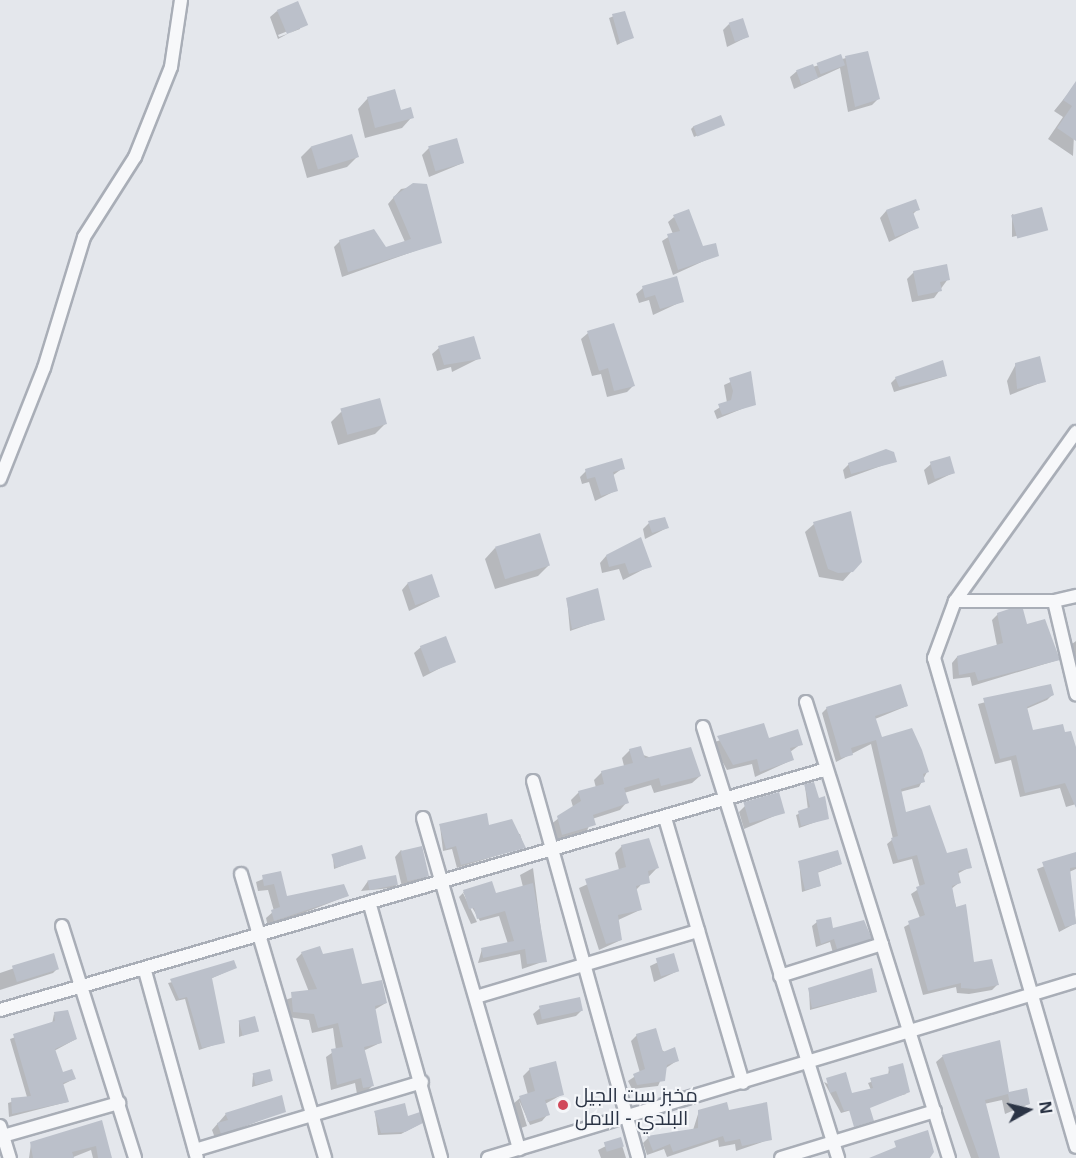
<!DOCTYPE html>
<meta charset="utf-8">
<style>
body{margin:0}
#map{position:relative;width:1076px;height:1158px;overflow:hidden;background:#e4e7ec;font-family:"Noto Sans",Cairo,sans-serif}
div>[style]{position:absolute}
.shadow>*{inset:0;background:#0003}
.building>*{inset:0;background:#bbc0ca;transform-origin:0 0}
.roads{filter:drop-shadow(2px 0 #a9aeb7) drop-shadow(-2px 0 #a9aeb7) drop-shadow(0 2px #a9aeb7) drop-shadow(0 -2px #a9aeb7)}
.minor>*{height:12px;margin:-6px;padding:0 6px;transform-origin:6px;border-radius:6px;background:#f7f8fa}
.dots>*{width:16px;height:16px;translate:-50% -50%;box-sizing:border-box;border:3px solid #f4f6f9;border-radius:50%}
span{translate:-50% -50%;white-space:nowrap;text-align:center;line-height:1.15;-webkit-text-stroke:4.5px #f4f6f9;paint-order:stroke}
.poi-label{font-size:20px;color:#2b3445}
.left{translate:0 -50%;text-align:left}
.north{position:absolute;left:998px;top:1080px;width:60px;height:60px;-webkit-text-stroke:4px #f4f6f9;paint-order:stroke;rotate:82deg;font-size:16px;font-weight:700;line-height:24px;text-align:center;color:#2b3445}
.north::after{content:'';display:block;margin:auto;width:21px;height:27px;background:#2b3445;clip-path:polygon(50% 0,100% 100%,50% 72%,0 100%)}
</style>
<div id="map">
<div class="shadow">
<i style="clip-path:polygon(evenodd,277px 11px,306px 24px,278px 39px,270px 17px,277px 11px,300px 26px,300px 29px,279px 37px,278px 35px,300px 26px)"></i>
<i style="clip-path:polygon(624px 12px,632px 37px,617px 45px,609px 18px)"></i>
<i style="clip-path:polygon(729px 24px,747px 37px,727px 47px,723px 30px)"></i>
<i style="clip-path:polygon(846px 58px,878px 99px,872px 105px,848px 112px,840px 68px,794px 89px,790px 77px,797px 71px)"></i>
<i style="clip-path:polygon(1071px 90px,1076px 93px,1073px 156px,1048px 139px,1063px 117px,1054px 111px)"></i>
<i style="clip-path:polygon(368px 98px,412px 117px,402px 128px,365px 138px,358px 109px)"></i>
<i style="clip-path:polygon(723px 124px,694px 137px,691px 129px,694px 126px)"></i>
<i style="clip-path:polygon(311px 147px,357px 157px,347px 167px,307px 178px,301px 157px)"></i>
<i style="clip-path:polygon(429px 148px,463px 163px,429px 177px,422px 155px)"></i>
<i style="clip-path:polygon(426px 185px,440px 242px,342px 277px,334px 247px,340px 241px,386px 249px,405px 242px,388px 204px,401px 189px)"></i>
<i style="clip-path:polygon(918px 209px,912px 215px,917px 228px,889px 242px,880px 218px,886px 211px)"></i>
<i style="clip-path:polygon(1012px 214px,1046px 229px,1012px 237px)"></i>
<i style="clip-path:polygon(674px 217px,702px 248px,717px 255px,673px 275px,662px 241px,673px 234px,668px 222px)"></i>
<i style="clip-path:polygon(914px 272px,948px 279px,934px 298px,912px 302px,907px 279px)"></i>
<i style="clip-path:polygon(643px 288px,683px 301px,653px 315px,649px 300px,639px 303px,636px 294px)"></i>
<i style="clip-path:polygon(588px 333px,634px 385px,627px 392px,607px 397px,601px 374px,592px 376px,581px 339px)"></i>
<i style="clip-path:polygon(439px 348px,480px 358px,452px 372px,451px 367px,437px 371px,432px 354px)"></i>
<i style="clip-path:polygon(1016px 364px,1045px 381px,1010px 395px,1007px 381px)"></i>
<i style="clip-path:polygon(750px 373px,754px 404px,717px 419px,714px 411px,727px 403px,724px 385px)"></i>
<i style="clip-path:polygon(946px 376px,894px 392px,891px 383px,896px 378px)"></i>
<i style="clip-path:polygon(341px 412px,386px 423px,375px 434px,338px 445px,331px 422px)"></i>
<i style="clip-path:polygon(895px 461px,845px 479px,843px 470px,849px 464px)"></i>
<i style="clip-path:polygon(931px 464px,953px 473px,928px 485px,924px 470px)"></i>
<i style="clip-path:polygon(623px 468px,612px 476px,617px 490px,595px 501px,589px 482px,582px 484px,580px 477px,586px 471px)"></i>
<i style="clip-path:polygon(649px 523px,667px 528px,645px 539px,643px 529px)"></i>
<i style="clip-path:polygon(814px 524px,852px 571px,843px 581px,819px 577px,805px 532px)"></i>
<i style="clip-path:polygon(495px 548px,548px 566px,538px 576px,495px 589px,485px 559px)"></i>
<i style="clip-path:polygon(606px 556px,650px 566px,623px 580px,619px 569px,602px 573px,600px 563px)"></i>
<i style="clip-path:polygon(408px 583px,438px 597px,409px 611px,402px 590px)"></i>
<i style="clip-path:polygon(567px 599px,604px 619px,570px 631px)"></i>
<i style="clip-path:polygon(998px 614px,1026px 626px,1058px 660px,972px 686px,970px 677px,953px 679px,952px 663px,957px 657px,997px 646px,992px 620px)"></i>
<i style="clip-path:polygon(1076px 641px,1076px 675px,1068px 647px)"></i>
<i style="clip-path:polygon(421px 647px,454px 661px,423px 677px,414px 653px)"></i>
<i style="clip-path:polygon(1050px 686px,1052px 695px,1047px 700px,1026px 709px,1032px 732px,1064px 734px,1076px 753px,1076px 804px,1066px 807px,1060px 788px,1020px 797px,1011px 760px,995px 764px,978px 704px)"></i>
<i style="clip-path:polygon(907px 706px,875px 719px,881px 739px,927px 772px,919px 787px,900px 792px,905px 814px,946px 855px,970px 867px,957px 874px,960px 882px,951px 889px,973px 964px,997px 985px,992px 990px,969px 994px,957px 993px,956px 987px,923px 995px,904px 927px,920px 918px,911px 894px,920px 888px,912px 859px,893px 864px,887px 844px,893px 839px,871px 744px,836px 762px,822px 713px,827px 708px)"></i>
<i style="clip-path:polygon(763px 725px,768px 740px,801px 744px,790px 752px,792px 760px,755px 777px,752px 764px,727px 770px,712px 743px)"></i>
<i style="clip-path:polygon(630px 750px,700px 776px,692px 783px,654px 793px,651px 785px,624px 793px,627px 802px,620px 810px,592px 819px,586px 833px,555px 842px,550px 825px,573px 807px,571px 800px,579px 792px,596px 788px,594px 780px,602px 772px,624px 766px,622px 758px)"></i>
<i style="clip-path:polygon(805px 786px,827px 818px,799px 828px,796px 815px,808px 810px)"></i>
<i style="clip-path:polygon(745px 806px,784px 812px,744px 829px,739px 812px)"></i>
<i style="clip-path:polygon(440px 826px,520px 834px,524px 847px,457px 868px,452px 849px,443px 851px)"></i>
<i style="clip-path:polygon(622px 846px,657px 868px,636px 890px,640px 910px,616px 921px,621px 940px,599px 950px,579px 888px,619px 870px,615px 853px)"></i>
<i style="clip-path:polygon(401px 850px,427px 876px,421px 883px,402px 887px,395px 857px)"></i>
<i style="clip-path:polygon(1076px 854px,1076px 869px,1069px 872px,1076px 923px,1059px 932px,1037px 869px)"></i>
<i style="clip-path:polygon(333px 856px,365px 857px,334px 869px)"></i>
<i style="clip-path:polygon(799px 862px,841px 864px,817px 873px,820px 886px,802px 892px)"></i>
<i style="clip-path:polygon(533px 868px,545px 961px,522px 969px,520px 954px,478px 963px,482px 949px,508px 944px,499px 916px,480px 921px,463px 892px,495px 895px,523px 887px,520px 875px)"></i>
<i style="clip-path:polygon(280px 872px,286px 898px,347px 896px,268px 927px,266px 918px,274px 911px,268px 890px,258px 891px,256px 882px)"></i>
<i style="clip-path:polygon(368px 881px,397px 885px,390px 891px,362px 897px,391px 888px,361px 891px)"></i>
<i style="clip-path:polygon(463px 893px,477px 922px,471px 924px,459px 897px)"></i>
<i style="clip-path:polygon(817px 922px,832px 930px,870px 938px,833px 953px,830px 942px,816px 947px,812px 926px)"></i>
<i style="clip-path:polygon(302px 953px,322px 956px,386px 1003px,374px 1010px,380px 1043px,363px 1051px,372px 1086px,366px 1092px,357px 1094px,355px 1083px,331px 1090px,326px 1057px,336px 1050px,333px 1028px,312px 1033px,309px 1020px,288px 1017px,285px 1000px,309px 992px,296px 959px)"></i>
<i style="clip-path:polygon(53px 955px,57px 969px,53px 973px,0 990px,0 973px)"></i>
<i style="clip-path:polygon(673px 955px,678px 971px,654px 982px,650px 966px)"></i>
<i style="clip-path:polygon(235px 968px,210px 979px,223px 1042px,199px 1050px,185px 999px,176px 1001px,168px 983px)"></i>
<i style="clip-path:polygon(809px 989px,875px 992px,810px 1010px)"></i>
<i style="clip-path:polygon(579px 999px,582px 1010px,576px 1016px,537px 1025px,533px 1014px,539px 1009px)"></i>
<i style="clip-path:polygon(54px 1014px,76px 1039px,54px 1051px,62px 1074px,74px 1079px,62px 1085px,67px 1102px,9px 1117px,8px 1103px,27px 1097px,10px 1039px,52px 1024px)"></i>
<i style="clip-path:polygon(239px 1022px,257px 1030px,239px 1037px)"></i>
<i style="clip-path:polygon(637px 1035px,678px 1060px,666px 1068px,658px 1086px,632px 1089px,628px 1081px,640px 1073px,631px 1041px)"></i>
<i style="clip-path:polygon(943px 1056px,1029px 1104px,1005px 1114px,1002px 1100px,984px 1104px,996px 1158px,971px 1158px,936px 1062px)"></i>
<i style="clip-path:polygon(889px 1068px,906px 1094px,841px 1113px,824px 1082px,851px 1095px,871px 1090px,868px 1083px,888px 1076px)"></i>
<i style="clip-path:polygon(530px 1069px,563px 1094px,545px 1104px,548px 1114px,542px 1121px,530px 1125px,519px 1100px,527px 1126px,521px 1128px,513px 1104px,520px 1098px,528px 1095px,523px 1076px)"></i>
<i style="clip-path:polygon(253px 1075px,272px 1081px,252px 1087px)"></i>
<i style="clip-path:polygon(284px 1111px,215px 1138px,212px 1130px,226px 1114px)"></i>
<i style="clip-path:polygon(699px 1111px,728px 1112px,771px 1139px,736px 1151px,735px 1144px,719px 1147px,718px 1140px,667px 1157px,664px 1149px,647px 1155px,643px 1143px,648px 1138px,693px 1130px)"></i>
<i style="clip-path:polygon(375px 1113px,407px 1118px,418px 1125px,401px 1134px,378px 1135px)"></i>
<i style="clip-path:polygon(101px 1122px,111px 1158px,93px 1158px,91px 1150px,71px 1158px,29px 1158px,31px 1144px)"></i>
<i style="clip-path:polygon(620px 1139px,626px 1158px,601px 1158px,598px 1150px)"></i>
</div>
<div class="building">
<i style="left:298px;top:1px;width:26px;height:23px;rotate:67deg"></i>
<i style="clip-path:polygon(625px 11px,634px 38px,620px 43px,612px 14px)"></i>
<i style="left:743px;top:18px;width:20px;height:15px;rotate:72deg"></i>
<i style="clip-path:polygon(868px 51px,880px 99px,855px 107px,845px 56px)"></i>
<i style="left:841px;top:54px;width:12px;height:26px;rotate:70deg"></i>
<i style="left:813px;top:64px;width:15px;height:18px;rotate:70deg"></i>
<i style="clip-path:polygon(1076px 81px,1076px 141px,1057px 128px,1072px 106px,1063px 100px)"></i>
<i style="clip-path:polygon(395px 89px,401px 110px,411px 107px,414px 118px,375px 128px,367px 97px)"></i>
<i style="left:721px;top:115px;width:11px;height:30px;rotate:68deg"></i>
<i style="left:352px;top:134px;width:24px;height:43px;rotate:73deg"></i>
<i style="left:457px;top:138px;width:26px;height:30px;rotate:74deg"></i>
<i style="clip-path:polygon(413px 183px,427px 184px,442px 243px,348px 272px,339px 240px,374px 229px,386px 247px,411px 239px,393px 197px)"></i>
<i style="clip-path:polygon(916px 199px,920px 210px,913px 212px,919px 228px,895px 237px,886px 210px)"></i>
<i style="left:1042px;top:207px;width:24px;height:32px;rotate:75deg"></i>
<i style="clip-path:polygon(689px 209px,703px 246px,716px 243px,719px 256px,678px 270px,667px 234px,680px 231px,673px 215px)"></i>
<i style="clip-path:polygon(947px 264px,950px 280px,940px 282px,942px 291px,918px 296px,913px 271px)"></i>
<i style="clip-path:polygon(677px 276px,684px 302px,660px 309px,655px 295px,645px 298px,642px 286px)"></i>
<i style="clip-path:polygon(614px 323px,635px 386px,614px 391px,608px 368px,599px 371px,587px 331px)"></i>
<i style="clip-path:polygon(474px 336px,481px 359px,444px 365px,438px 346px)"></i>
<i style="clip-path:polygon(1040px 356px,1046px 382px,1017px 389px,1015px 363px)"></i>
<i style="clip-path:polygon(943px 360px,947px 376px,899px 387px,895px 377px)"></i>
<i style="clip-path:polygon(751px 371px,756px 405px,722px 415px,718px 404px,731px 400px,733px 391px,729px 378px)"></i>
<i style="left:380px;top:398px;width:27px;height:41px;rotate:75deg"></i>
<i style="clip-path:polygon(886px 449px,894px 452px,897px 462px,851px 474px,848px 463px)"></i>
<i style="left:950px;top:456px;width:18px;height:21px;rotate:74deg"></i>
<i style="clip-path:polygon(622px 458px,625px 469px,613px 472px,618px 491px,601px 496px,595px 477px,587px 479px,585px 469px)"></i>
<i style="clip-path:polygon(851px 511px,862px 562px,853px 572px,838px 573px,828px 569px,813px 522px)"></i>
<i style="clip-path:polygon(665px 517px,669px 528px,652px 533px,648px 521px)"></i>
<i style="left:540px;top:533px;width:34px;height:47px;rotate:73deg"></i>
<i style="clip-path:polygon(641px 537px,652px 567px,629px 574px,625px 563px,609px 567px,606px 555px)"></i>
<i style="left:432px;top:574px;width:24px;height:26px;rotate:71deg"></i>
<i style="clip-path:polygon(598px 588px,605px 620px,572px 629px,566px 598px)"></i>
<i style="clip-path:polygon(1009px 609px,1023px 609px,1027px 624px,1045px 619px,1060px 660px,978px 681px,975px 672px,959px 675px,957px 656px,1003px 643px,997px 613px)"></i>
<i style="left:446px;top:636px;width:28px;height:28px;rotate:69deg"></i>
<i style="clip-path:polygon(901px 684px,908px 706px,875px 716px,882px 737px,912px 728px,922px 750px,929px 772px,923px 774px,925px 782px,901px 789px,906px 812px,930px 805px,947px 853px,967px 848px,972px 868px,958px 871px,961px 883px,952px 886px,956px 907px,966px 904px,974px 962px,992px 959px,999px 985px,975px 989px,961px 988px,961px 983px,928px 991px,908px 921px,925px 915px,916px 887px,925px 884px,917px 855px,898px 860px,891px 838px,898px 836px,876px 740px,851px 748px,853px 755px,841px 758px,826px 707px)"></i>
<i style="clip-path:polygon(1051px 684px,1054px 695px,1027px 707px,1033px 730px,1063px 724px,1065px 732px,1071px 731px,1076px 747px,1076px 808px,1065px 783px,1025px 793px,1016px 755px,1000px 759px,983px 698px)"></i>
<i style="clip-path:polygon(764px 723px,769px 738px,798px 729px,803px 745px,790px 748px,794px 760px,760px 772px,757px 759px,733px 765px,717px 736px)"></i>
<i style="clip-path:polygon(641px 746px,645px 758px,691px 747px,701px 776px,661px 786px,659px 778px,624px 788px,629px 803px,593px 815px,596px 825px,562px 835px,557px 816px,581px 801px,578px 791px,604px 784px,601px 771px,633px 763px,629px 749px)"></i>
<i style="clip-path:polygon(814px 782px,819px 798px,825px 796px,829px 819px,801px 826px,798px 811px,810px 807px,804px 784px)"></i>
<i style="left:779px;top:792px;width:22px;height:37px;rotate:74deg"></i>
<i style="clip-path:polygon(487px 813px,489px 825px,512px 819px,526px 848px,461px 865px,456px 846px,446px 849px,439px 824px)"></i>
<i style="clip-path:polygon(649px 838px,659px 868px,648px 871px,650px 883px,636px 886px,642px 910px,618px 915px,622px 940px,606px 944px,585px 879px,626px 867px,621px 845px)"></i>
<i style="left:362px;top:845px;width:14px;height:32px;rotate:73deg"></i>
<i style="left:422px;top:846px;width:31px;height:22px;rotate:77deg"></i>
<i style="clip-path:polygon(838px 850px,842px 864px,818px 872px,821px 886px,805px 890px,798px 861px)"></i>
<i style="clip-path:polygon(1076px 852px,1076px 867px,1070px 868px,1076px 924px,1065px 927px,1042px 862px)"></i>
<i style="clip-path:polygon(281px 871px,287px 896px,344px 884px,349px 896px,274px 921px,271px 910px,280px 907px,274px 884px,264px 886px,262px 875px)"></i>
<i style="left:396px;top:875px;width:10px;height:29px;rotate:79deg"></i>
<i style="clip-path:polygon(492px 881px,496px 893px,533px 883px,547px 962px,527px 964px,525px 949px,483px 958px,481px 948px,514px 941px,505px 911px,477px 919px,474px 908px,469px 909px,463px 890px)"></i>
<i style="clip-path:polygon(831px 917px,833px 928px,864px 920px,872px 939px,837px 949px,834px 939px,821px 944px,816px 920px)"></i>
<i style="clip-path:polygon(320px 946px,323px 954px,353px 948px,362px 984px,382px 980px,387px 1003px,375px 1006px,382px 1043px,364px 1047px,374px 1086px,363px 1088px,361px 1078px,337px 1085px,331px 1049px,343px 1047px,338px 1023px,318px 1028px,314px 1014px,293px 1012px,291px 992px,317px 989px,301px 952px)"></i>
<i style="left:54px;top:953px;width:17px;height:44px;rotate:73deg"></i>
<i style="left:674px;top:953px;width:19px;height:19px;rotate:74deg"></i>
<i style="clip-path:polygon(234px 960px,237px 968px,212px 978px,225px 1043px,202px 1048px,187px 997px,179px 999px,170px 979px)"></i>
<i style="clip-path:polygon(872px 968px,877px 992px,812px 1008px,808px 988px)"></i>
<i style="left:580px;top:997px;width:14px;height:42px;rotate:78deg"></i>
<i style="clip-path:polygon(68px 1010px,77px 1039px,55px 1049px,63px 1072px,72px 1069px,76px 1079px,63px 1083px,69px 1102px,12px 1114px,11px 1098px,31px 1096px,13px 1034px,55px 1021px,54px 1012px)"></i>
<i style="left:255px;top:1016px;width:16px;height:17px;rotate:75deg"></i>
<i style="clip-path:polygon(656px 1028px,663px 1052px,675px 1047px,679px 1061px,667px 1065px,665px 1081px,637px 1085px,633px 1074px,645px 1069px,636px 1034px)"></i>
<i style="clip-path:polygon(1000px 1040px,1009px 1092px,1027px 1088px,1030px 1104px,1011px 1109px,1008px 1094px,985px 1100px,1000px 1158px,979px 1158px,942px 1055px)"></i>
<i style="clip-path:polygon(556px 1061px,564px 1095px,545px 1100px,550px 1115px,528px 1122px,519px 1096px,535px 1091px,529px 1068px)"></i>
<i style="clip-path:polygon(903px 1063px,910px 1092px,870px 1108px,874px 1121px,854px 1127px,849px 1110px,844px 1111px,836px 1091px,830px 1093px,826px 1078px,846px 1072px,852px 1093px,873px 1088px,870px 1078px,890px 1073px,888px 1067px)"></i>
<i style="left:270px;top:1069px;width:12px;height:18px;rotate:76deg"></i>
<i style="clip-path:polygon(282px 1095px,286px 1112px,221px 1134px,217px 1123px,228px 1120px,225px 1113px)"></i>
<i style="clip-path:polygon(727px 1102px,729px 1110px,767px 1102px,772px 1140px,742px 1146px,740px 1139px,725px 1142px,723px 1136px,673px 1152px,670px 1144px,653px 1151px,647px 1136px,698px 1128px,698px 1110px)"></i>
<i style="clip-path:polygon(405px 1103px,408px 1116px,420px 1112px,423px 1123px,405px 1132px,381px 1133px,374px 1111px)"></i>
<i style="clip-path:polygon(102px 1120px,112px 1158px,98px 1158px,96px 1146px,72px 1152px,74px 1158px,33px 1158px,30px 1142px)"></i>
<i style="clip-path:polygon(928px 1130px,934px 1152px,930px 1158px,869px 1158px,896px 1147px,894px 1141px)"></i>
<i style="left:621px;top:1137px;width:10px;height:18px;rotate:73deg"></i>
</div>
<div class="roads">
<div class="minor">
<i style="left:1076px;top:432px;width:208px;rotate:125.6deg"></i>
<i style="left:955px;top:601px;width:61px;rotate:110.2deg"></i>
<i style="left:934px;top:658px;width:509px;rotate:73.81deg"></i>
<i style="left:0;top:479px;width:119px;rotate:-68.4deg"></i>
<i style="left:44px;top:368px;width:137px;rotate:-73deg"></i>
<i style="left:84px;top:237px;width:95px;rotate:-57.5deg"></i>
<i style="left:135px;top:157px;width:97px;rotate:-68.2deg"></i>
<i style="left:171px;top:67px;width:68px;rotate:-81.5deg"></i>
<i style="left:955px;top:601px;width:99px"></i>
<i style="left:1054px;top:601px;width:23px;rotate:-13deg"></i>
<i style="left:1054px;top:601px;width:96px;rotate:76.7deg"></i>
<i style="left:806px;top:702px;width:478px;rotate:72.6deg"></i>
<i style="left:703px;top:727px;width:452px;rotate:72.6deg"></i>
<i style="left:533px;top:781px;width:391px;rotate:74.4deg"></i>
<i style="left:423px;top:818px;width:345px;rotate:73.8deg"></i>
<i style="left:665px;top:818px;width:276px;rotate:73.6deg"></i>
<i style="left:241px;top:874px;width:296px;rotate:73.5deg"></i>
<i style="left:370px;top:905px;width:263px;rotate:74.3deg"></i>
<i style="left:62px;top:926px;width:243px;rotate:72.5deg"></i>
<i style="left:145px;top:971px;width:194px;rotate:74.5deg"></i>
<i style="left:780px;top:976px;width:107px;rotate:-17.4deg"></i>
<i style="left:476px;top:997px;width:232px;rotate:-16.6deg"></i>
<i style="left:0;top:1010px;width:861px;rotate:-16.25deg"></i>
<i style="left:0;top:1126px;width:34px;rotate:73deg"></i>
<i style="left:3px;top:1136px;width:121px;rotate:-15.9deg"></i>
<i style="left:195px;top:1150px;width:237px;rotate:-16.7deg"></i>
<i style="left:488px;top:1158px;width:614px;rotate:-16.75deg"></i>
<i style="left:781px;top:1158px;width:161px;rotate:-17deg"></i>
</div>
</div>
<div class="dots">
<i style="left:563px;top:1105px;background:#d1495b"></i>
</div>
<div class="poi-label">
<span class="left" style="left:575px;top:1106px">مخبز ست الجيل<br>البلدي - الامل</span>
</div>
<div class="north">N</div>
</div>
